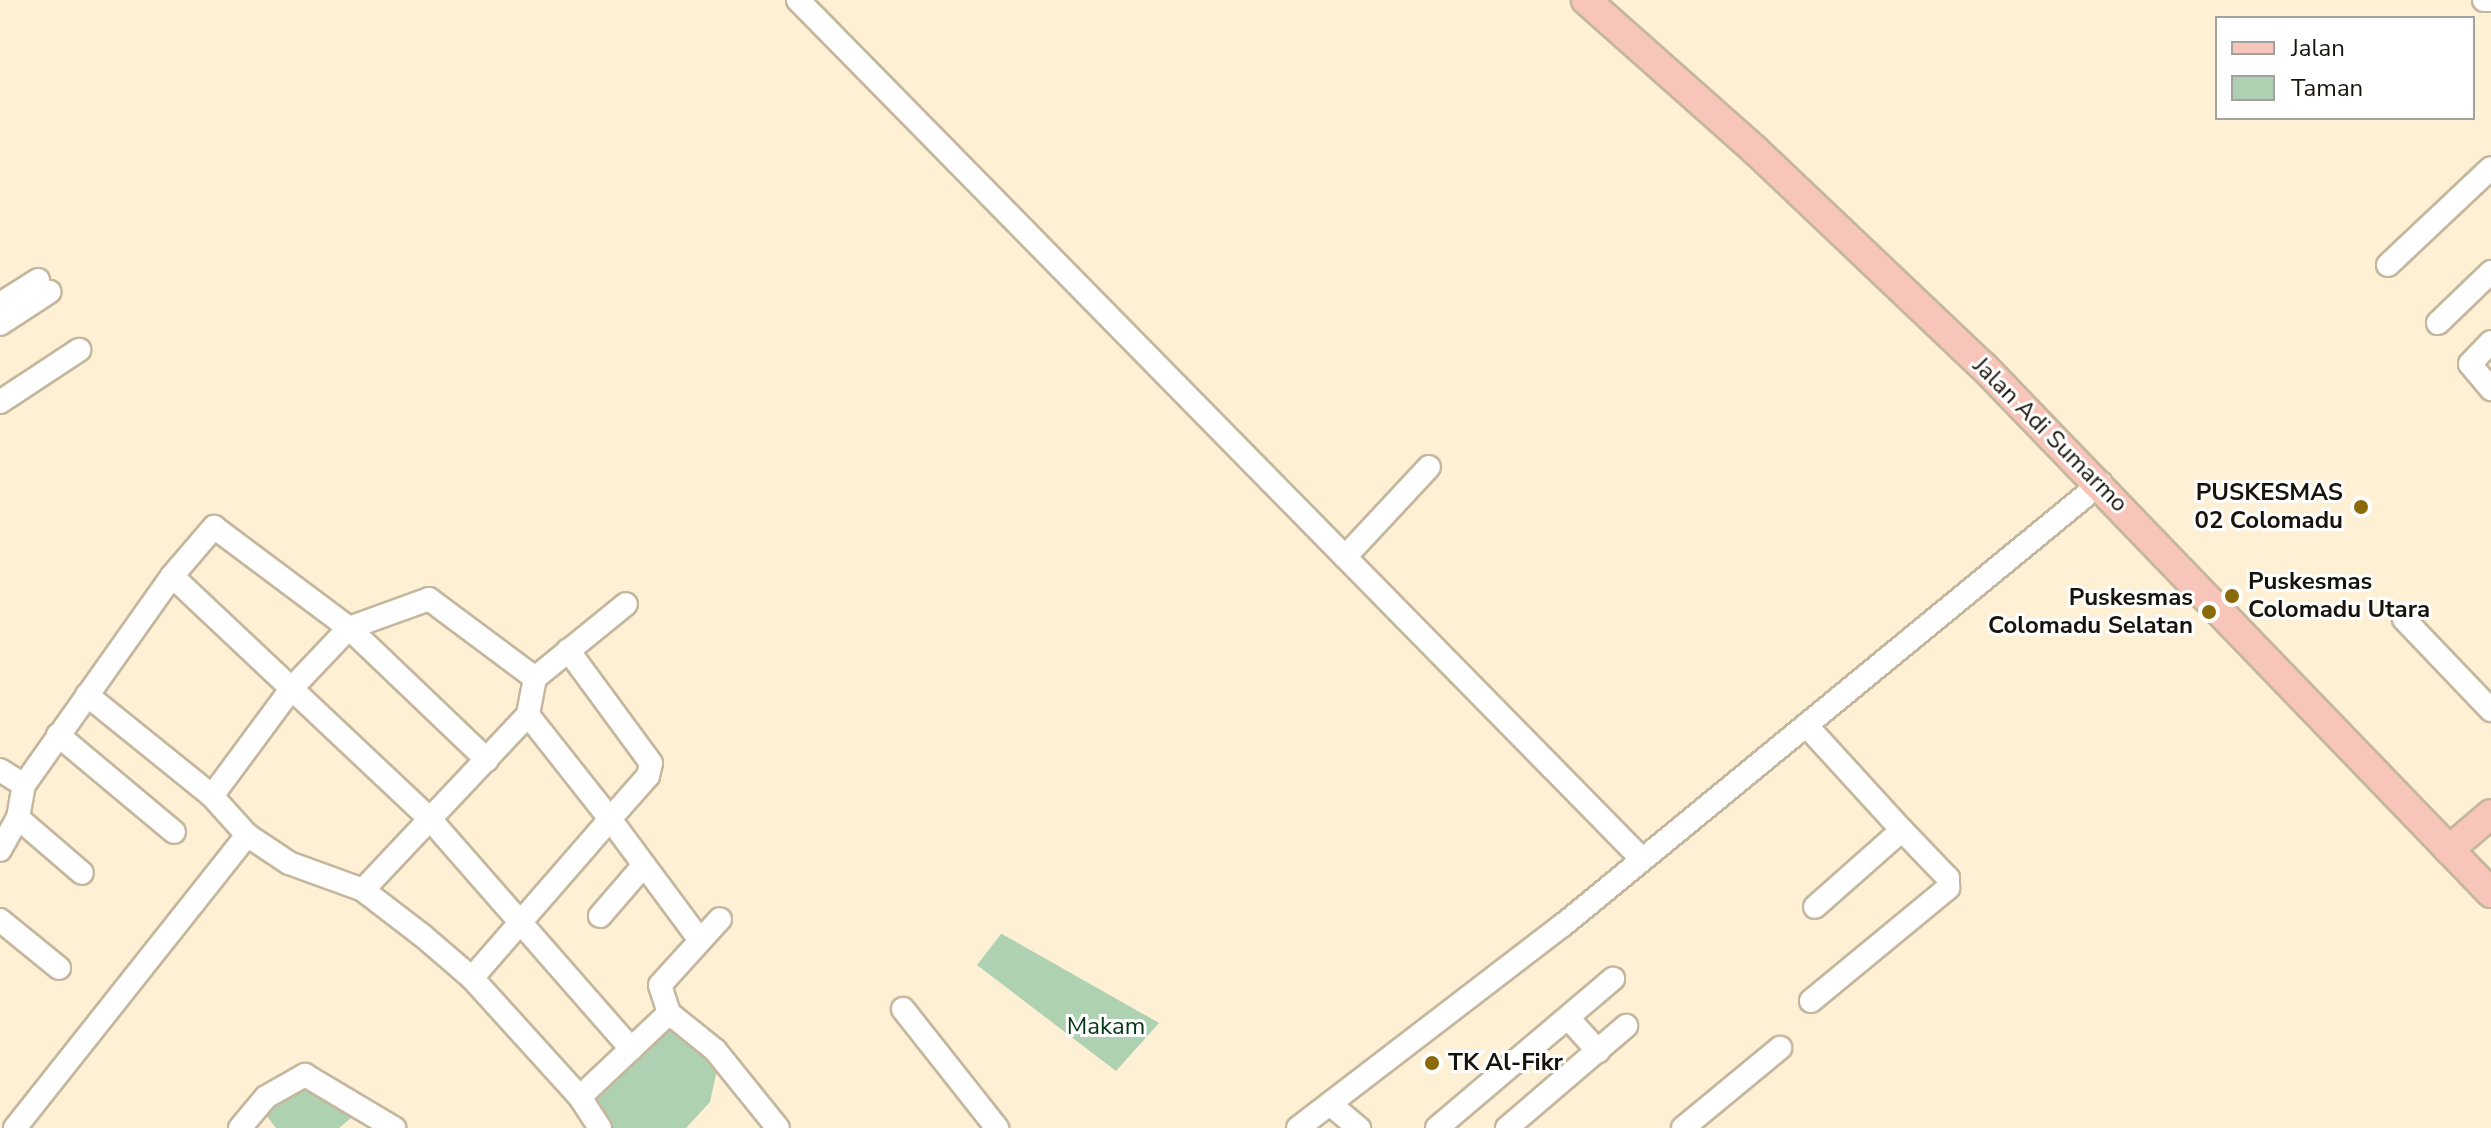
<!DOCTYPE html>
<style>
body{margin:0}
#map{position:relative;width:2491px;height:1128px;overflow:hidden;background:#fdf0d5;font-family:"Nunito Sans",sans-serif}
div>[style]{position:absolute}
.green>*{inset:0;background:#add1b1}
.roads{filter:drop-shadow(2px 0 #c4b79d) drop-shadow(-2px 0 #c4b79d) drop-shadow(0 2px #c4b79d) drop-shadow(0 -2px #c4b79d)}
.minor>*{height:22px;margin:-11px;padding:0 11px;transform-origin:11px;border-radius:11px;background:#fff}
.major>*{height:28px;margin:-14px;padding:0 14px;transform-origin:14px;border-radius:14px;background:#f7c5b9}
.dots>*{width:22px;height:22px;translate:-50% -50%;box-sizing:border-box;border:4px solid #fff;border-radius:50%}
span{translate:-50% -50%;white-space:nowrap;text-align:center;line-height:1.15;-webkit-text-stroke:6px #fff;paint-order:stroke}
.street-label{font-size:24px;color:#18130a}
.poi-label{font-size:24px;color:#18130a;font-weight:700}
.right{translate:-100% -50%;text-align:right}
.left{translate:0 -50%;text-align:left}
.park-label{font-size:24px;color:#043613}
.legend{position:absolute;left:2215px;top:16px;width:260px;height:104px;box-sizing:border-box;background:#fff;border:2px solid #a3a19d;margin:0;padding:10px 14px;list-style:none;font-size:24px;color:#18130a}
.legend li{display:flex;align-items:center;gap:16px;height:40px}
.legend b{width:40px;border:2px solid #a3a19d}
</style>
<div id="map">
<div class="green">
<i style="clip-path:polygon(1001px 934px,1002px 934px,1159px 1023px,1116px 1071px,977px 965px)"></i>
<i style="clip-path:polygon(668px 1023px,718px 1065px,710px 1102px,686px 1128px,607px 1128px,586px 1098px)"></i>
<i style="clip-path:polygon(299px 1081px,356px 1114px,339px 1128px,276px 1128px,260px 1108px)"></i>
</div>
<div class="roads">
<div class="minor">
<i style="left:798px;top:0;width:1203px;rotate:45.51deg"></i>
<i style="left:2484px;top:0;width:7px"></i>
<i style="left:2388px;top:265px;width:141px;rotate:-43.3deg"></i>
<i style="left:0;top:304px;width:45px;rotate:-32.3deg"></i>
<i style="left:2438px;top:323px;width:74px;rotate:-43.9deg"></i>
<i style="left:0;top:324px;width:59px;rotate:-33.1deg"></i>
<i style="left:2491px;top:342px;width:30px;rotate:134deg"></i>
<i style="left:2470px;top:364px;width:33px;rotate:50deg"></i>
<i style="left:0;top:402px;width:95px;rotate:-33.4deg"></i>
<i style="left:1345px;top:557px;width:123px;rotate:-47deg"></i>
<i style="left:172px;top:576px;width:353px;rotate:43.3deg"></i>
<i style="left:429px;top:818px;width:307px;rotate:48.8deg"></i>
<i style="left:2404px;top:619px;width:126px;rotate:46.3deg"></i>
<i style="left:535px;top:678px;width:38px;rotate:101deg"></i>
<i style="left:528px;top:715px;width:132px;rotate:51.7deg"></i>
<i style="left:610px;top:819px;width:57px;rotate:-48.5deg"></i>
<i style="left:648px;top:776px;width:13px;rotate:-77deg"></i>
<i style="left:651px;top:763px;width:140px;rotate:-126.3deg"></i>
<i style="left:87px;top:695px;width:161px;rotate:38.9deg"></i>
<i style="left:212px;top:796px;width:52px;rotate:48.1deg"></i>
<i style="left:247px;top:835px;width:50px;rotate:33.7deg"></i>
<i style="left:289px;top:863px;width:79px;rotate:20deg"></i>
<i style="left:363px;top:890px;width:76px;rotate:37.5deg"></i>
<i style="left:423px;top:936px;width:65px;rotate:40.6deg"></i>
<i style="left:472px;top:978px;width:161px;rotate:47.8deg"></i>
<i style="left:1806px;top:725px;width:142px;rotate:47.6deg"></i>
<i style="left:1902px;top:830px;width:116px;rotate:138.5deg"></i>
<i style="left:58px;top:735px;width:151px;rotate:39.9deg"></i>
<i style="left:0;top:770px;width:28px;rotate:32deg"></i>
<i style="left:24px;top:785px;width:256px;rotate:-54.7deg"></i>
<i style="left:172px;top:576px;width:65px;rotate:-49.4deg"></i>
<i style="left:214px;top:527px;width:169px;rotate:36.8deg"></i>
<i style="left:349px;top:628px;width:85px;rotate:-19.9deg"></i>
<i style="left:429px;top:599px;width:132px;rotate:36.7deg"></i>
<i style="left:535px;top:678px;width:117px;rotate:-39.1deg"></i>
<i style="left:212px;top:796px;width:134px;rotate:-53.5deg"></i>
<i style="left:292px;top:688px;width:83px;rotate:-46.5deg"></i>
<i style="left:349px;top:628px;width:191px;rotate:43.7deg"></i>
<i style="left:18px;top:818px;width:84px;rotate:40.7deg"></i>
<i style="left:0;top:850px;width:37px;rotate:-61deg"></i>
<i style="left:18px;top:818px;width:34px;rotate:-80deg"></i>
<i style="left:363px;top:890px;width:241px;rotate:-46.7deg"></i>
<i style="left:600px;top:916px;width:67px;rotate:-49.2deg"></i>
<i style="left:0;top:920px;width:76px;rotate:39.1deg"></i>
<i style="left:472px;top:978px;width:211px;rotate:-49deg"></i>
<i style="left:610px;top:819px;width:151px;rotate:53.4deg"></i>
<i style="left:1811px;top:1001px;width:178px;rotate:-39.5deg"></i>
<i style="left:1948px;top:888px;width:10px;rotate:-90deg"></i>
<i style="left:1948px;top:878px;width:66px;rotate:-133.8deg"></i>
<i style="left:903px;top:1009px;width:152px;rotate:51.7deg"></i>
<i style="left:669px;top:1013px;width:29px;rotate:-108deg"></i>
<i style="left:660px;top:985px;width:89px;rotate:-47.7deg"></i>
<i style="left:1568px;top:1018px;width:45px;rotate:47.7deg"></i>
<i style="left:1330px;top:1104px;width:38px;rotate:40deg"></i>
<i style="left:15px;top:1128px;width:374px;rotate:-51.6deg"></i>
<i style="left:240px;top:1128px;width:40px;rotate:-50deg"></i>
<i style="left:266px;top:1097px;width:45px;rotate:-29.4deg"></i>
<i style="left:305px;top:1075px;width:104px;rotate:30.8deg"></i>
<i style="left:600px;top:1128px;width:37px;rotate:-123deg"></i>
<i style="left:580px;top:1097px;width:122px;rotate:-43.3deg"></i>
<i style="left:669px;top:1013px;width:59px;rotate:38.8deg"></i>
<i style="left:715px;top:1050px;width:100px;rotate:51.1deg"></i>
<i style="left:1298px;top:1128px;width:334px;rotate:-37.5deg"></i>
<i style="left:1563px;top:925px;width:696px;rotate:-39.41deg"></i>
<i style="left:1437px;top:1128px;width:231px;rotate:-40.3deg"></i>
<i style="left:1507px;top:1128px;width:157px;rotate:-40.6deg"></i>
<i style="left:1683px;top:1128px;width:126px;rotate:-39.5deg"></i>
</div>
<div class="major">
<i style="left:1586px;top:0;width:226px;rotate:41.6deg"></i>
<i style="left:1755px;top:150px;width:314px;rotate:43.5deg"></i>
<i style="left:1983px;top:366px;width:732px;rotate:46.05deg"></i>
<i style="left:2449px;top:850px;width:55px;rotate:-40.6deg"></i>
</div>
</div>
<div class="dots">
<i style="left:2361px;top:507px;background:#8a6a0a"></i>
<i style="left:2232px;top:596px;background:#8a6a0a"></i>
<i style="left:2209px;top:612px;background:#8a6a0a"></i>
<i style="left:1432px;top:1063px;background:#8a6a0a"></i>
</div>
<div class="street-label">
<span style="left:2050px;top:435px;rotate:45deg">Jalan Adi Sumarmo</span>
</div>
<div class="poi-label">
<span class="right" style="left:2343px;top:507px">PUSKESMAS<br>02 Colomadu</span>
<span class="left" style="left:2248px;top:596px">Puskesmas<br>Colomadu Utara</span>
<span class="right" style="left:2193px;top:612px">Puskesmas<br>Colomadu Selatan</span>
<span class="left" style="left:1448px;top:1063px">TK Al-Fikr</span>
</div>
<div class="park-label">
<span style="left:1106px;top:1027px">Makam</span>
</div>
<ul class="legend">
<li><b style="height:10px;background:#f7c5b9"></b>Jalan</li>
<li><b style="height:22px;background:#add1b1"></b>Taman</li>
</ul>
</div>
